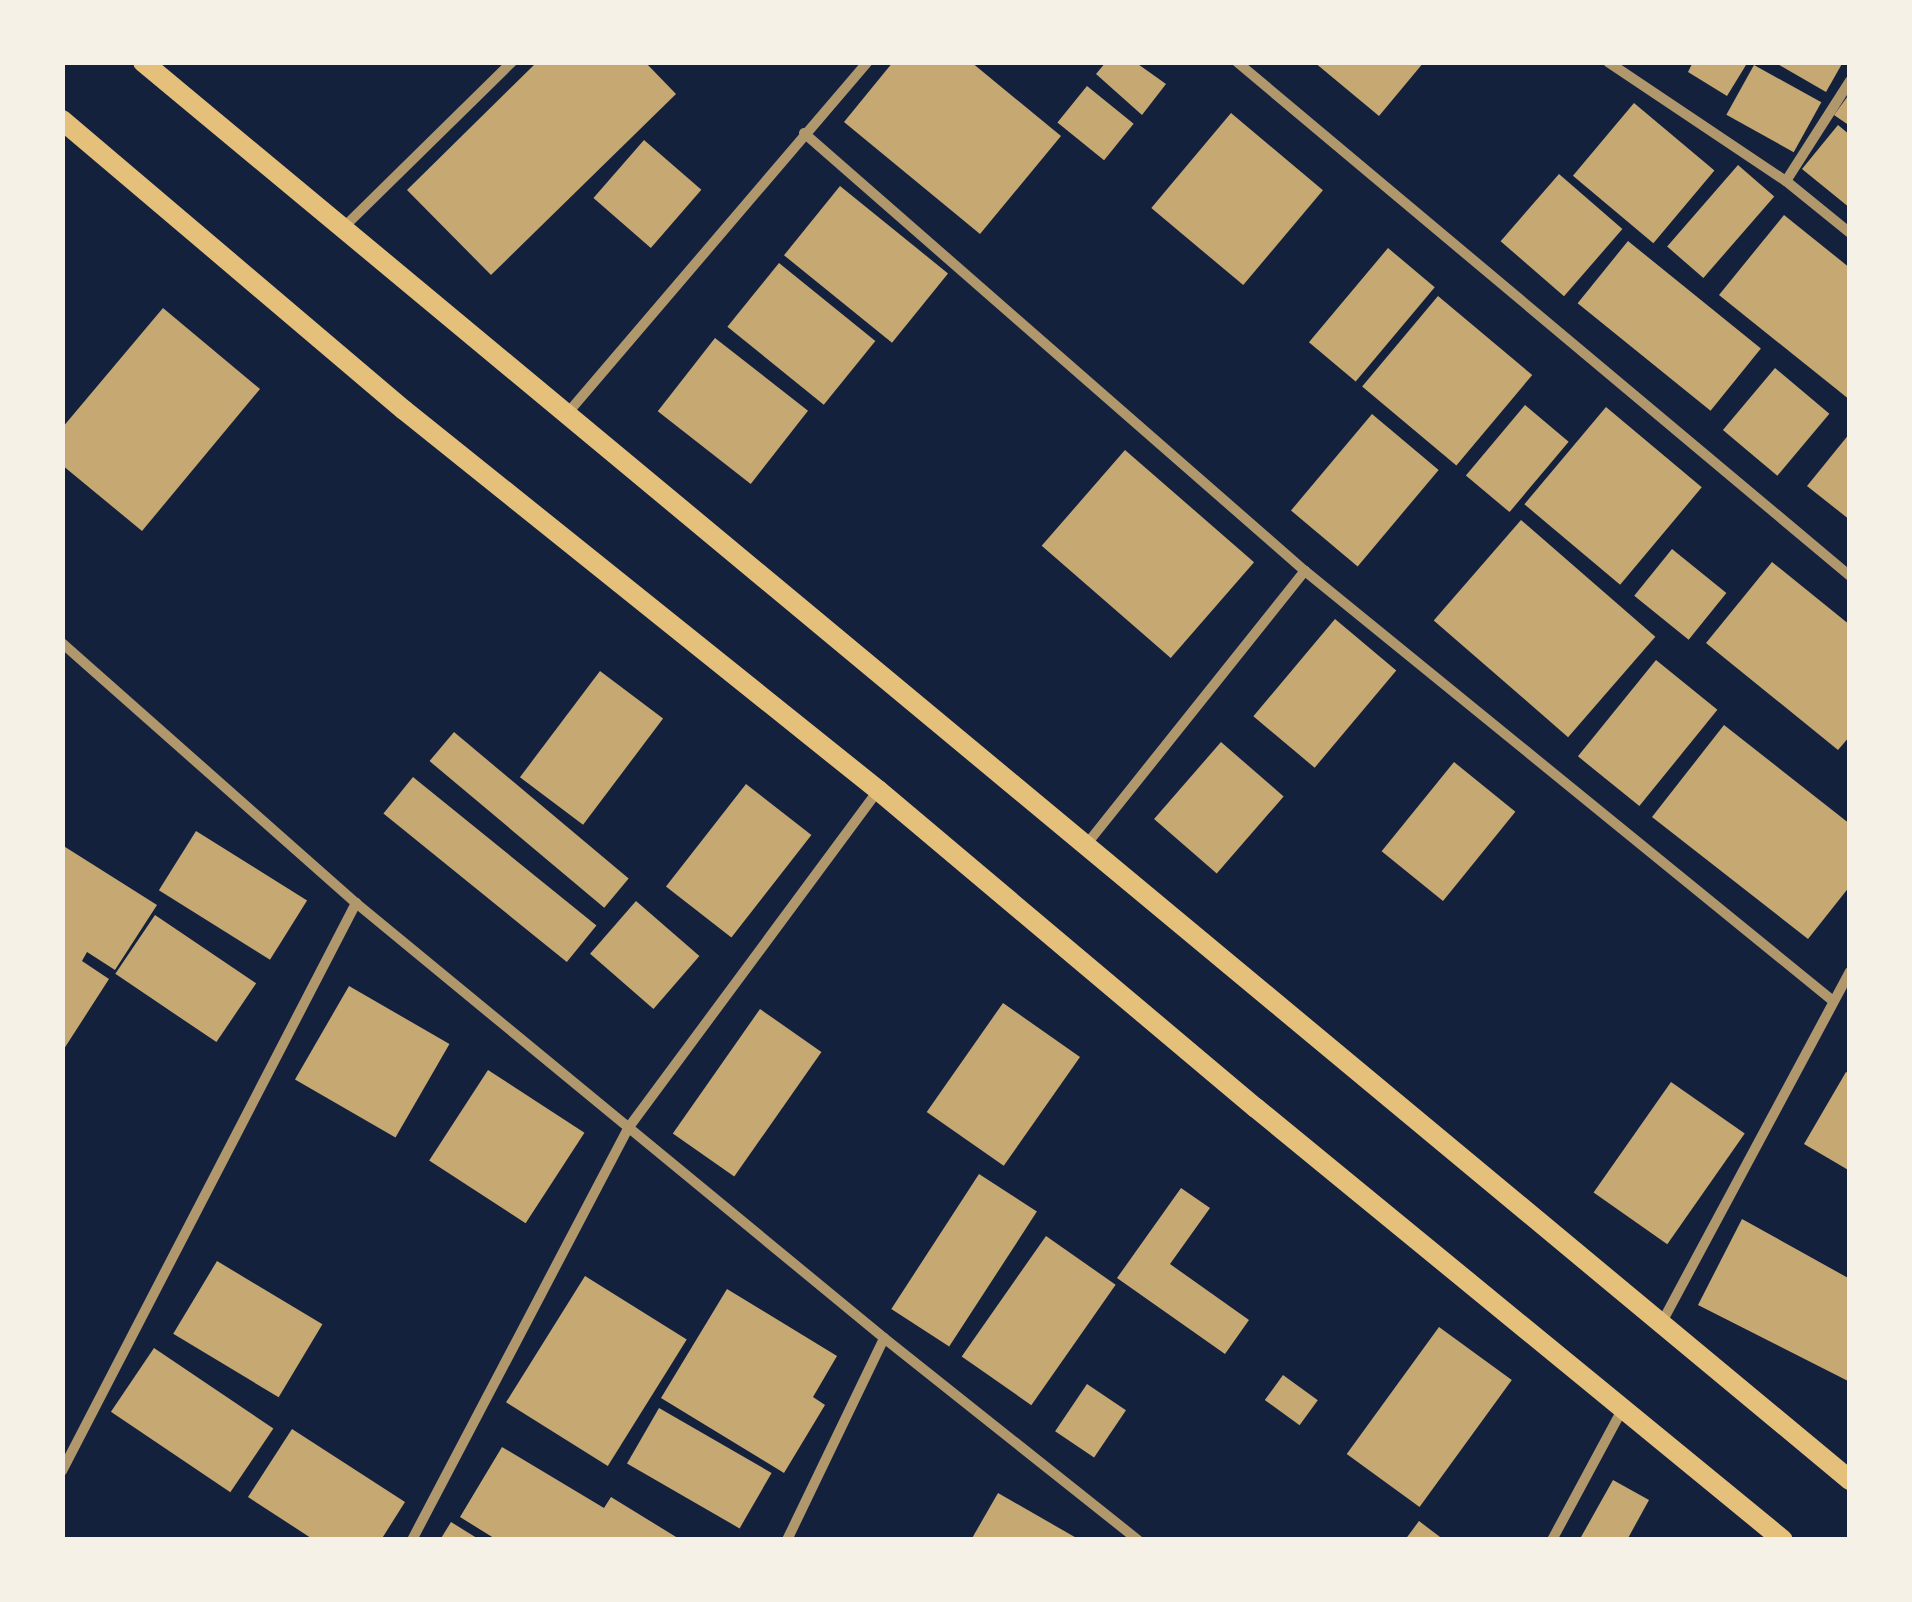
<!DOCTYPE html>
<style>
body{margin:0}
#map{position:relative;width:1912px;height:1602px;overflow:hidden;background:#14213d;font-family:Montserrat,sans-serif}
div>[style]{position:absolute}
.building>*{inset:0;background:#c6a872;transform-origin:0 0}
.minor>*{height:10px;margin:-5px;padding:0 5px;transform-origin:5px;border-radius:5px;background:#b1986c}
.secondary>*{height:20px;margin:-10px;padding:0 10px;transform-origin:10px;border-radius:10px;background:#e5c07b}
span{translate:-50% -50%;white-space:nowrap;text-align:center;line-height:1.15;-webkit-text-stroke:10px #f6f1e7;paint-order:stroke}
.frame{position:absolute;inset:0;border:65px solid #f6f1e7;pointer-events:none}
</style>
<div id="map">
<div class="building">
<i style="clip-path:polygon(537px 62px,645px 62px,676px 94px,491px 275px,407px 190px)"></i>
<i style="clip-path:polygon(893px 62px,971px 62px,1061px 136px,980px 234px,844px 122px)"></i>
<i style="clip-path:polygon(1106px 62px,1135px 62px,1166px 84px,1142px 115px,1096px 74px)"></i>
<i style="clip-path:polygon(1314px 62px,1424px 62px,1379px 116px)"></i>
<i style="clip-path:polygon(1693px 62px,1742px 62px,1746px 65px,1727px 96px,1688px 72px)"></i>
<i style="clip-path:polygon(1774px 62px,1843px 62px,1826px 92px)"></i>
<i style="left:1754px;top:65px;width:77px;height:57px;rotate:29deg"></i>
<i style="left:1087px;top:86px;width:60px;height:47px;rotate:39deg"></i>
<i style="clip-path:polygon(1850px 93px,1850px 126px,1834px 115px)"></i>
<i style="left:1634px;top:103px;width:105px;height:95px;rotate:40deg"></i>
<i style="left:1231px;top:113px;width:120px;height:124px;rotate:40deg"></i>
<i style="clip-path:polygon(1838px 125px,1850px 135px,1850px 208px,1802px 169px)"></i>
<i style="left:644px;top:140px;width:76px;height:77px;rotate:41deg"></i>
<i style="left:1738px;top:165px;width:48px;height:108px;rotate:41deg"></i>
<i style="left:1559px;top:174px;width:84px;height:89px;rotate:41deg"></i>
<i style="left:840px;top:186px;width:139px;height:89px;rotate:39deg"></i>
<i style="clip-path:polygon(1784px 215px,1850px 268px,1850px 400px,1719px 295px)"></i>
<i style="left:1628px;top:241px;width:171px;height:80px;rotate:39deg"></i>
<i style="left:1388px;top:248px;width:61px;height:123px;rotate:40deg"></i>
<i style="left:779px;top:263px;width:124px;height:82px;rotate:39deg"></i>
<i style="left:1438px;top:296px;width:123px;height:118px;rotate:40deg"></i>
<i style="clip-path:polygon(163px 308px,260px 389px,142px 531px,62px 465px,62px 428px)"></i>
<i style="left:715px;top:338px;width:118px;height:93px;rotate:38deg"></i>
<i style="left:1775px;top:368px;width:71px;height:81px;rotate:40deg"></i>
<i style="left:1525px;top:405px;width:57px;height:92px;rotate:40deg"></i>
<i style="left:1606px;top:407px;width:125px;height:127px;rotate:40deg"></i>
<i style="left:1372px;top:414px;width:87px;height:126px;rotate:40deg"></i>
<i style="clip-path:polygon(1850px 433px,1850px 520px,1807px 486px)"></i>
<i style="left:1125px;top:450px;width:171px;height:127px;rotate:41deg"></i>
<i style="left:1521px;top:520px;width:178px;height:133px;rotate:41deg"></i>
<i style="left:1672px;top:549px;width:70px;height:60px;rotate:39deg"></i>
<i style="clip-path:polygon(1772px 562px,1850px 625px,1850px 736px,1838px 750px,1706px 643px)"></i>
<i style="left:1335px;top:619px;width:80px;height:127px;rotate:40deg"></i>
<i style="left:1656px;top:660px;width:79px;height:124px;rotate:39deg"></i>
<i style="left:600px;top:671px;width:79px;height:133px;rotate:37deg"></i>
<i style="clip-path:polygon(1724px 725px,1850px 824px,1850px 886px,1808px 939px,1652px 817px)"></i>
<i style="left:454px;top:732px;width:228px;height:38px;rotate:40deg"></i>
<i style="left:1221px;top:742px;width:83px;height:102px;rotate:41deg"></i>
<i style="left:1454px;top:762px;width:79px;height:115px;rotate:39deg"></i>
<i style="left:413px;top:777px;width:236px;height:47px;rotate:39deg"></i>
<i style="left:746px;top:784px;width:83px;height:130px;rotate:38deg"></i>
<i style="left:196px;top:831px;width:131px;height:70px;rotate:32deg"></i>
<i style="clip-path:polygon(62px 845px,157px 905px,115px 970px,87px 952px,82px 961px,109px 979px,62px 1052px)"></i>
<i style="left:636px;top:901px;width:84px;height:70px;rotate:41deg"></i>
<i style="left:155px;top:915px;width:122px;height:71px;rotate:34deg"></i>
<i style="left:349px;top:986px;width:116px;height:108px;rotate:30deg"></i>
<i style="left:1003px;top:1003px;width:94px;height:133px;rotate:35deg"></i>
<i style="left:760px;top:1009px;width:75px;height:152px;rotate:35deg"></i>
<i style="left:488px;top:1070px;width:115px;height:108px;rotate:33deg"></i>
<i style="clip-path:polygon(1846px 1072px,1850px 1074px,1850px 1171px,1804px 1144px)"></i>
<i style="left:1671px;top:1082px;width:90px;height:135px;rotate:35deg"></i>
<i style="left:979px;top:1174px;width:69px;height:161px;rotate:33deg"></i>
<i style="clip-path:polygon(1181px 1188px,1210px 1208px,1170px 1264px,1249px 1320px,1225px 1354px,1117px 1278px)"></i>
<i style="clip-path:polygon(1742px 1219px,1850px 1279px,1850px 1382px,1698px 1305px)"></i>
<i style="left:1046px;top:1236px;width:85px;height:147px;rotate:35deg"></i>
<i style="left:217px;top:1261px;width:123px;height:85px;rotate:31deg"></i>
<i style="left:585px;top:1276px;width:120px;height:149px;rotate:32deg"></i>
<i style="clip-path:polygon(727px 1289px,837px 1356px,813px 1397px,825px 1405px,784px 1473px,661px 1398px)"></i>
<i style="left:1439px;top:1327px;width:90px;height:157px;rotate:36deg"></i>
<i style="left:154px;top:1348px;width:144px;height:77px;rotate:34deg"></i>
<i style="left:1283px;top:1375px;width:43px;height:31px;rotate:36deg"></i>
<i style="left:1087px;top:1384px;width:47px;height:57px;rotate:34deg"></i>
<i style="left:659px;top:1408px;width:130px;height:64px;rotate:30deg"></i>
<i style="clip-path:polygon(292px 1429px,405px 1502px,381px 1540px,314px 1540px,248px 1497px)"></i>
<i style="clip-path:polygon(502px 1447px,604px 1508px,611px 1497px,681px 1540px,497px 1540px,460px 1517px)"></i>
<i style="clip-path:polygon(1613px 1480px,1649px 1500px,1627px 1540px,1587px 1540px,1581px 1537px)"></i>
<i style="clip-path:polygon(998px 1493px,1080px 1540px,971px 1540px)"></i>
<i style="clip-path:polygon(1419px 1521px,1444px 1540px,1405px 1540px)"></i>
<i style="clip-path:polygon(451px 1522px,480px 1540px,440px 1540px)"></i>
</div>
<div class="minor">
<i style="left:1237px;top:62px;width:800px;rotate:39.98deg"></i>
<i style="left:1608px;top:62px;width:214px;rotate:33.8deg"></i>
<i style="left:1786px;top:181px;width:82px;rotate:39.1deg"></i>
<i style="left:804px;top:133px;width:665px;rotate:41.16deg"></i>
<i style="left:1305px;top:571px;width:680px;rotate:39.15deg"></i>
<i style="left:1786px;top:181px;width:119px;rotate:-57.4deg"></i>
<i style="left:343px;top:228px;width:237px;rotate:-44.5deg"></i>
<i style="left:566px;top:415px;width:464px;rotate:-49.5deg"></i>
<i style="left:62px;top:643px;width:392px;rotate:41.5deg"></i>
<i style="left:356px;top:903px;width:684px;rotate:39.48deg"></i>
<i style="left:884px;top:1338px;width:325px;rotate:38.5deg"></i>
<i style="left:1086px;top:845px;width:351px;rotate:-51.4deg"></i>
<i style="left:1661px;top:1324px;width:400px;rotate:-61.8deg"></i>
<i style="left:62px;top:1471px;width:640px;rotate:-62.63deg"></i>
<i style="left:412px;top:1540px;width:467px;rotate:-62.3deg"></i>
<i style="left:629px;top:1127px;width:418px;rotate:-53.5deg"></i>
<i style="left:787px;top:1540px;width:224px;rotate:-64.3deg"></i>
<i style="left:1552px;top:1540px;width:148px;rotate:-61.7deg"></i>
</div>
<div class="secondary">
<i style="left:143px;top:62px;width:2219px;rotate:39.72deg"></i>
<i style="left:62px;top:120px;width:448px;rotate:40.3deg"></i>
<i style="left:404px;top:410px;width:608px;rotate:38.72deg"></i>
<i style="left:878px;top:790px;width:494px;rotate:40.1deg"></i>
<i style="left:1256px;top:1108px;width:681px;rotate:39.34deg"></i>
</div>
<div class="frame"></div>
</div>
